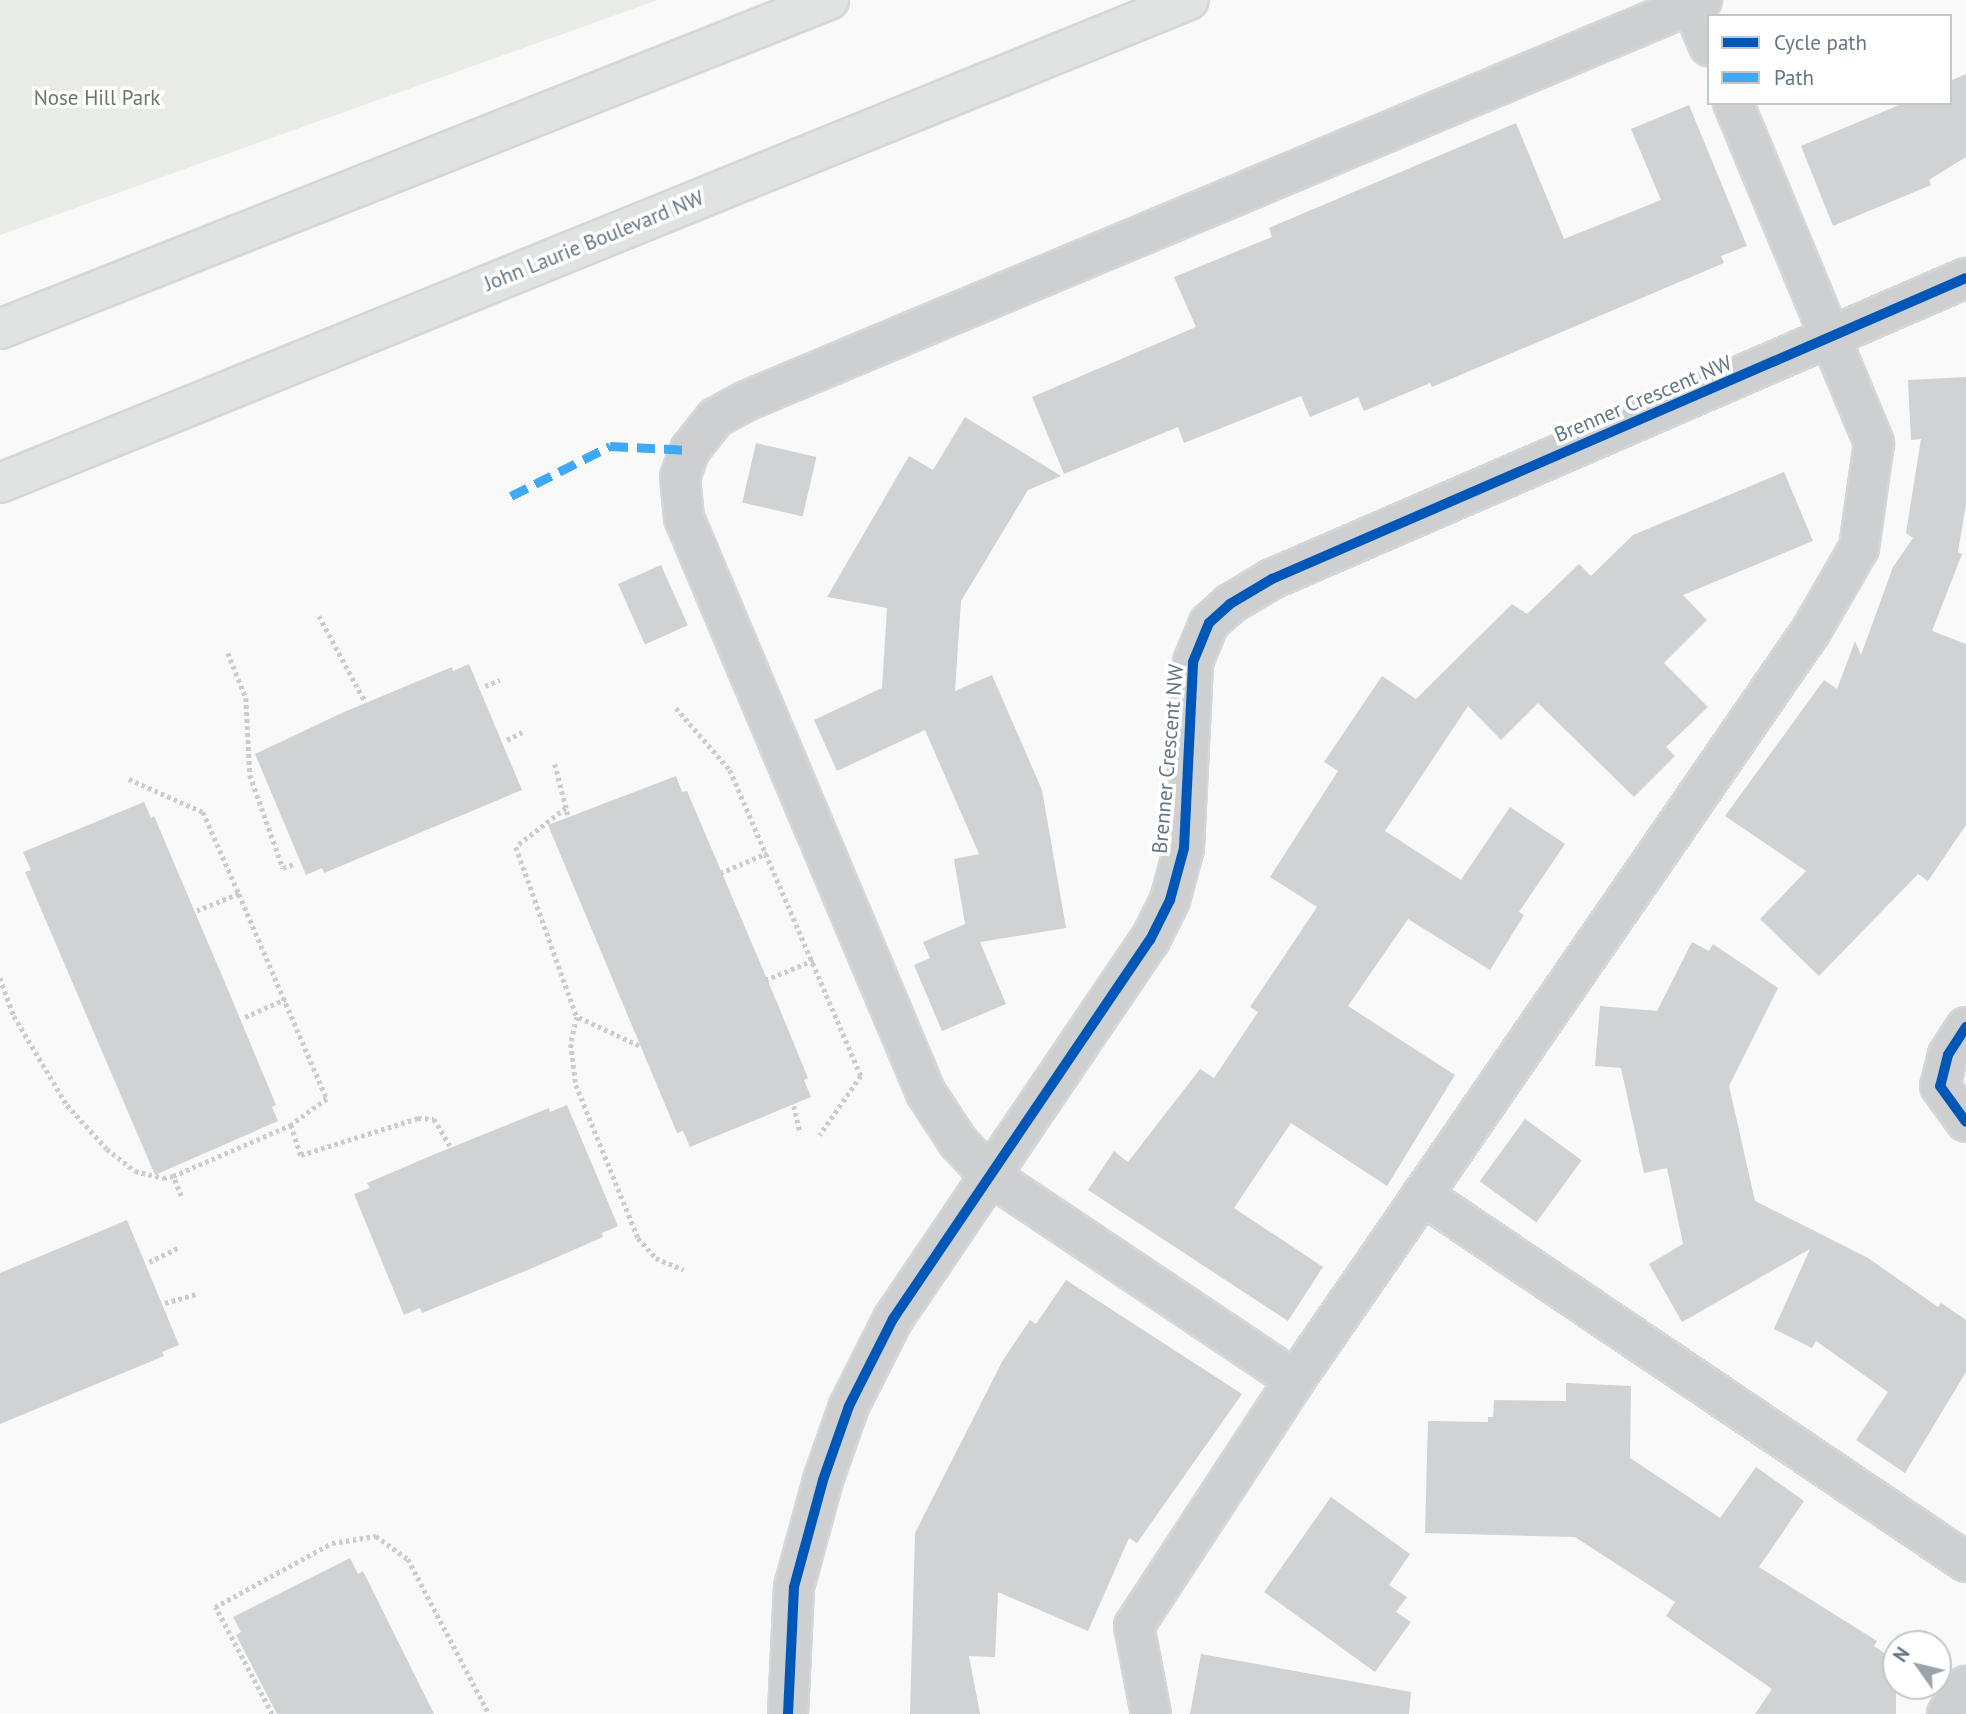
<!DOCTYPE html>
<style>
body{margin:0}
#map{position:relative;width:1966px;height:1714px;overflow:hidden;background:#f9f9f9;font-family:"PT Sans",sans-serif}
div>[style]{position:absolute}
.green>*{inset:0;background:#e8ebe6}
.building>*{inset:0;background:#d0d2d3;transform-origin:0 0}
.path>*{height:4.5px;margin-top:-2.25px;transform-origin:0;background:repeating-linear-gradient(90deg,#cbcccd 0 3.5px,transparent 0 7px)}
.roads{filter:drop-shadow(2px 0 #d5d6d7) drop-shadow(-2px 0 #d5d6d7) drop-shadow(0 2px #d5d6d7) drop-shadow(0 -2px #d5d6d7)}
.minor>*{height:38px;margin:-19px;padding:0 19px;transform-origin:19px;border-radius:19px;background:#cecfd0}
.major>*{height:38px;margin:-19px;padding:0 19px;transform-origin:19px;border-radius:19px;background:#e1e2e2}
.quiet>*{height:9px;margin-top:-4.5px;transform-origin:0;background:repeating-linear-gradient(90deg,#3fa9f5 0 18px,transparent 0 27px)}
.cycleway>*{height:10px;margin:-5px;padding:0 5px;transform-origin:5px;border-radius:5px;background:#0057b8}
span{translate:-50% -50%;white-space:nowrap;text-align:center;line-height:1.15;-webkit-text-stroke:7px #fff;paint-order:stroke}
.park-label{font-size:21px;color:#687a64}
.street-label{font-size:21px;color:#657683}
.legend{position:absolute;left:1707px;top:14px;width:245px;height:91px;box-sizing:border-box;background:#fff;border:2px solid #c1c8cd;margin:0;padding:9px 12px;list-style:none;font-size:21px;color:#657683}
.legend li{display:flex;align-items:center;gap:14px;height:35px}
.legend b{width:35px;border:2px solid #c1c8cd}
.north{position:absolute;left:1882px;top:1630px;width:70px;height:70px;box-sizing:border-box;background:#fff;border:2px solid #c1c8cd;border-radius:50%;rotate:304deg;font-size:19px;font-weight:700;line-height:28px;text-align:center;color:#657683}
.north::after{content:'';display:block;margin:auto;width:24px;height:32px;background:#99a4ac;clip-path:polygon(50% 0,100% 100%,50% 72%,0 100%)}
</style>
<div id="map">
<div class="green">
<i style="clip-path:polygon(0 0,658px 0,0 235px)"></i>
</div>
<div class="building">
<i style="clip-path:polygon(1966px 74px,1966px 157px,1929px 180px,1931px 185px,1833px 226px,1801px 146px,1904px 103px,1950px 103px,1950px 81px)"></i>
<i style="clip-path:polygon(1689px 105px,1747px 246px,1721px 256px,1724px 263px,1432px 387px,1430px 383px,1364px 411px,1358px 397px,1310px 417px,1301px 396px,1184px 443px,1178px 427px,1064px 474px,1032px 397px,1196px 327px,1174px 277px,1272px 237px,1269px 228px,1516px 123px,1564px 239px,1661px 200px,1631px 129px)"></i>
<i style="clip-path:polygon(1966px 377px,1966px 504px,1958px 552px,1962px 554px,1932px 631px,1966px 644px,1966px 825px,1928px 881px,1918px 874px,1819px 976px,1760px 919px,1806px 871px,1725px 816px,1824px 680px,1837px 689px,1855px 641px,1861px 655px,1893px 567px,1913px 538px,1906px 533px,1921px 439px,1911px 440px,1908px 380px)"></i>
<i style="clip-path:polygon(965px 417px,1061px 476px,1028px 490px,961px 601px,955px 691px,992px 675px,1042px 790px,1066px 928px,980px 942px,1006px 1004px,942px 1031px,914px 965px,930px 958px,923px 942px,965px 924px,954px 859px,979px 854px,925px 730px,837px 771px,814px 720px,882px 688px,887px 608px,827px 597px,909px 456px,933px 470px)"></i>
<i style="left:756px;top:443px;width:62px;height:61px;rotate:13deg"></i>
<i style="clip-path:polygon(1784px 472px,1813px 541px,1683px 595px,1707px 620px,1664px 663px,1708px 707px,1666px 747px,1675px 756px,1634px 797px,1538px 703px,1501px 740px,1468px 706px,1385px 831px,1461px 880px,1510px 807px,1565px 844px,1519px 912px,1524px 915px,1490px 970px,1408px 919px,1348px 1006px,1455px 1075px,1387px 1186px,1291px 1123px,1234px 1208px,1323px 1267px,1288px 1321px,1088px 1190px,1114px 1151px,1128px 1162px,1200px 1069px,1214px 1078px,1258px 1012px,1250px 1007px,1317px 907px,1270px 877px,1338px 771px,1324px 762px,1382px 676px,1416px 699px,1512px 604px,1527px 614px,1579px 564px,1591px 576px,1633px 535px)"></i>
<i style="left:661px;top:565px;width:66px;height:47px;rotate:66deg"></i>
<i style="clip-path:polygon(469px 664px,522px 790px,324px 873px,322px 868px,306px 875px,255px 754px,344px 712px,452px 667px,453px 671px)"></i>
<i style="clip-path:polygon(676px 776px,682px 792px,687px 791px,778px 1005px,808px 1078px,804px 1080px,811px 1097px,690px 1147px,683px 1131px,677px 1133px,548px 825px)"></i>
<i style="clip-path:polygon(144px 802px,151px 818px,154px 816px,231px 997px,276px 1105px,272px 1107px,278px 1121px,155px 1175px,25px 872px,31px 870px,23px 852px)"></i>
<i style="clip-path:polygon(1692px 942px,1709px 951px,1713px 944px,1778px 988px,1729px 1086px,1755px 1201px,1868px 1258px,1938px 1307px,1941px 1303px,1966px 1320px,1966px 1372px,1905px 1473px,1856px 1440px,1888px 1392px,1816px 1341px,1812px 1348px,1774px 1329px,1810px 1249px,1682px 1322px,1649px 1264px,1683px 1244px,1667px 1168px,1644px 1173px,1621px 1068px,1595px 1066px,1600px 1006px,1657px 1011px)"></i>
<i style="clip-path:polygon(567px 1105px,618px 1226px,602px 1233px,603px 1237px,530px 1269px,422px 1313px,420px 1308px,404px 1315px,354px 1194px,370px 1188px,367px 1183px,440px 1152px,549px 1108px,550px 1112px)"></i>
<i style="left:1525px;top:1119px;width:70px;height:77px;rotate:36deg"></i>
<i style="clip-path:polygon(127px 1220px,179px 1345px,162px 1352px,164px 1356px,0 1424px,0 1273px)"></i>
<i style="clip-path:polygon(1066px 1280px,1242px 1394px,1137px 1543px,1129px 1538px,1088px 1631px,998px 1592px,995px 1657px,969px 1656px,980px 1714px,910px 1714px,915px 1533px,1003px 1360px,1030px 1320px,1036px 1324px)"></i>
<i style="clip-path:polygon(1566px 1383px,1631px 1386px,1630px 1458px,1720px 1518px,1756px 1467px,1804px 1501px,1759px 1567px,1877px 1641px,1874px 1646px,1896px 1661px,1896px 1714px,1755px 1714px,1772px 1689px,1666px 1616px,1675px 1602px,1575px 1537px,1425px 1533px,1428px 1421px,1488px 1422px,1488px 1417px,1493px 1417px,1494px 1400px,1566px 1401px)"></i>
<i style="clip-path:polygon(1331px 1497px,1410px 1554px,1389px 1585px,1407px 1597px,1396px 1612px,1411px 1622px,1375px 1672px,1264px 1592px)"></i>
<i style="clip-path:polygon(350px 1558px,358px 1574px,363px 1571px,434px 1714px,277px 1714px,236px 1635px,241px 1632px,233px 1617px)"></i>
<i style="clip-path:polygon(1201px 1654px,1411px 1692px,1409px 1714px,1190px 1714px)"></i>
</div>
<div class="path">
<i style="left:319px;top:616px;width:97px;rotate:61.6deg"></i>
<i style="left:228px;top:653px;width:48px;rotate:68.2deg"></i>
<i style="left:246px;top:698px;width:77px;rotate:87deg"></i>
<i style="left:250px;top:775px;width:99px;rotate:70.5deg"></i>
<i style="left:283px;top:868px;width:14px;rotate:-21deg"></i>
<i style="left:485px;top:686px;width:16px;rotate:-22deg"></i>
<i style="left:676px;top:708px;width:82px;rotate:48.9deg"></i>
<i style="left:730px;top:770px;width:333px;rotate:66.8deg"></i>
<i style="left:861px;top:1076px;width:72px;rotate:124.8deg"></i>
<i style="left:507px;top:740px;width:17px;rotate:-28deg"></i>
<i style="left:555px;top:764px;width:53px;rotate:75.7deg"></i>
<i style="left:129px;top:779px;width:81px;rotate:24deg"></i>
<i style="left:203px;top:812px;width:90px;rotate:66.3deg"></i>
<i style="left:239px;top:894px;width:45px;rotate:158deg"></i>
<i style="left:566px;top:808px;width:63px;rotate:142deg"></i>
<i style="left:516px;top:847px;width:181px;rotate:70.3deg"></i>
<i style="left:720px;top:873px;width:51px;rotate:-23.1deg"></i>
<i style="left:239px;top:894px;width:223px;rotate:66.8deg"></i>
<i style="left:327px;top:1099px;width:44px;rotate:144.2deg"></i>
<i style="left:291px;top:1125px;width:32px;rotate:72deg"></i>
<i style="left:301px;top:1155px;width:123px;rotate:-17.5deg"></i>
<i style="left:418px;top:1118px;width:16px;rotate:4deg"></i>
<i style="left:434px;top:1119px;width:31px;rotate:59deg"></i>
<i style="left:0;top:978px;width:40px;rotate:69.8deg"></i>
<i style="left:14px;top:1016px;width:104px;rotate:59.2deg"></i>
<i style="left:67px;top:1105px;width:59px;rotate:47.7deg"></i>
<i style="left:107px;top:1149px;width:36px;rotate:38deg"></i>
<i style="left:135px;top:1171px;width:29px;rotate:14deg"></i>
<i style="left:163px;top:1178px;width:10px;rotate:-11deg"></i>
<i style="left:765px;top:980px;width:53px;rotate:-22.2deg"></i>
<i style="left:245px;top:1017px;width:44px;rotate:-24.2deg"></i>
<i style="left:639px;top:1046px;width:68px;rotate:-154.9deg"></i>
<i style="left:577px;top:1017px;width:28px;rotate:103deg"></i>
<i style="left:571px;top:1044px;width:41px;rotate:83deg"></i>
<i style="left:576px;top:1085px;width:165px;rotate:67.9deg"></i>
<i style="left:638px;top:1238px;width:27px;rotate:48deg"></i>
<i style="left:656px;top:1258px;width:30px;rotate:23deg"></i>
<i style="left:794px;top:1106px;width:28px;rotate:77deg"></i>
<i style="left:181px;top:1196px;width:22px;rotate:-112deg"></i>
<i style="left:173px;top:1176px;width:129px;rotate:-23.4deg"></i>
<i style="left:149px;top:1262px;width:34px;rotate:-26deg"></i>
<i style="left:165px;top:1303px;width:32px;rotate:-16deg"></i>
<i style="left:272px;top:1714px;width:121px;rotate:-118deg"></i>
<i style="left:215px;top:1607px;width:133px;rotate:-28.7deg"></i>
<i style="left:332px;top:1543px;width:45px;rotate:-9deg"></i>
<i style="left:376px;top:1536px;width:39px;rotate:36deg"></i>
<i style="left:408px;top:1559px;width:175px;rotate:62.4deg"></i>
</div>
<div class="roads">
<div class="minor">
<i style="left:1691px;top:4px;width:46px;rotate:66.8deg"></i>
<i style="left:1966px;top:1027px;width:33px;rotate:123deg"></i>
<i style="left:1948px;top:1055px;width:32px;rotate:104deg"></i>
<i style="left:1940px;top:1086px;width:44px;rotate:54.2deg"></i>
<i style="left:1422px;top:1195px;width:656px;rotate:34deg"></i>
<i style="left:1295px;top:1380px;width:367px;rotate:-146.2deg"></i>
<i style="left:990px;top:1176px;width:47px;rotate:-133.3deg"></i>
<i style="left:958px;top:1142px;width:59px;rotate:-123.1deg"></i>
<i style="left:926px;top:1093px;width:624px;rotate:-112.82deg"></i>
<i style="left:684px;top:518px;width:41px;rotate:-95.6deg"></i>
<i style="left:680px;top:477px;width:29px;rotate:-70deg"></i>
<i style="left:690px;top:450px;width:41px;rotate:-52deg"></i>
<i style="left:715px;top:418px;width:35px;rotate:-29deg"></i>
<i style="left:746px;top:401px;width:1037px;rotate:-22.76deg"></i>
<i style="left:788px;top:1714px;width:127px;rotate:-87.3deg"></i>
<i style="left:794px;top:1587px;width:111px;rotate:-74.8deg"></i>
<i style="left:823px;top:1480px;width:78px;rotate:-70.6deg"></i>
<i style="left:849px;top:1406px;width:97px;rotate:-63.2deg"></i>
<i style="left:893px;top:1319px;width:458px;rotate:-55.9deg"></i>
<i style="left:1150px;top:940px;width:45px;rotate:-63.4deg"></i>
<i style="left:1170px;top:900px;width:54px;rotate:-74.9deg"></i>
<i style="left:1184px;top:848px;width:186px;rotate:-87.2deg"></i>
<i style="left:1193px;top:662px;width:42px;rotate:-67.7deg"></i>
<i style="left:1209px;top:623px;width:28px;rotate:-42deg"></i>
<i style="left:1230px;top:604px;width:49px;rotate:-30.8deg"></i>
<i style="left:1272px;top:579px;width:756px;rotate:-23.45deg"></i>
<i style="left:1151px;top:1714px;width:90px;rotate:-100.9deg"></i>
<i style="left:1134px;top:1626px;width:294px;rotate:-56.8deg"></i>
<i style="left:1295px;top:1380px;width:910px;rotate:-55.44deg"></i>
<i style="left:1811px;top:631px;width:96px;rotate:-60deg"></i>
<i style="left:1859px;top:548px;width:106px;rotate:-81.9deg"></i>
<i style="left:1874px;top:443px;width:368px;rotate:-112.5deg"></i>
<i style="left:1947px;top:1714px;width:34px;rotate:-56deg"></i>
</div>
<div class="major">
<i style="left:0;top:329px;width:892px;rotate:-21.65deg"></i>
<i style="left:0;top:483px;width:1283px;rotate:-22.11deg"></i>
</div>
</div>
<div class="quiet">
<i style="left:511px;top:496px;width:111px;rotate:-26.8deg"></i>
<i style="left:610px;top:446px;width:80px;rotate:2.9deg"></i>
</div>
<div class="cycleway">
<i style="left:1966px;top:1027px;width:33px;rotate:123deg"></i>
<i style="left:1948px;top:1055px;width:32px;rotate:104deg"></i>
<i style="left:1940px;top:1086px;width:44px;rotate:54.2deg"></i>
<i style="left:788px;top:1714px;width:127px;rotate:-87.3deg"></i>
<i style="left:794px;top:1587px;width:111px;rotate:-74.8deg"></i>
<i style="left:823px;top:1480px;width:78px;rotate:-70.6deg"></i>
<i style="left:849px;top:1406px;width:97px;rotate:-63.2deg"></i>
<i style="left:893px;top:1319px;width:458px;rotate:-55.9deg"></i>
<i style="left:1150px;top:940px;width:45px;rotate:-63.4deg"></i>
<i style="left:1170px;top:900px;width:54px;rotate:-74.9deg"></i>
<i style="left:1184px;top:848px;width:186px;rotate:-87.2deg"></i>
<i style="left:1193px;top:662px;width:42px;rotate:-67.7deg"></i>
<i style="left:1209px;top:623px;width:28px;rotate:-42deg"></i>
<i style="left:1230px;top:604px;width:49px;rotate:-30.8deg"></i>
<i style="left:1272px;top:579px;width:756px;rotate:-23.45deg"></i>
</div>
<div class="park-label">
<span style="left:97px;top:98px">Nose Hill Park</span>
</div>
<div class="street-label">
<span style="left:594px;top:241px;rotate:-22deg">John Laurie Boulevard NW</span>
<span style="left:1643px;top:399px;rotate:-23deg">Brenner Crescent NW</span>
<span style="left:1168px;top:759px;rotate:-85deg">Brenner Crescent NW</span>
</div>
<ul class="legend">
<li><b style="height:9px;background:#0057b8"></b>Cycle path</li>
<li><b style="height:9px;background:#3fa9f5"></b>Path</li>
</ul>
<div class="north">N</div>
</div>
